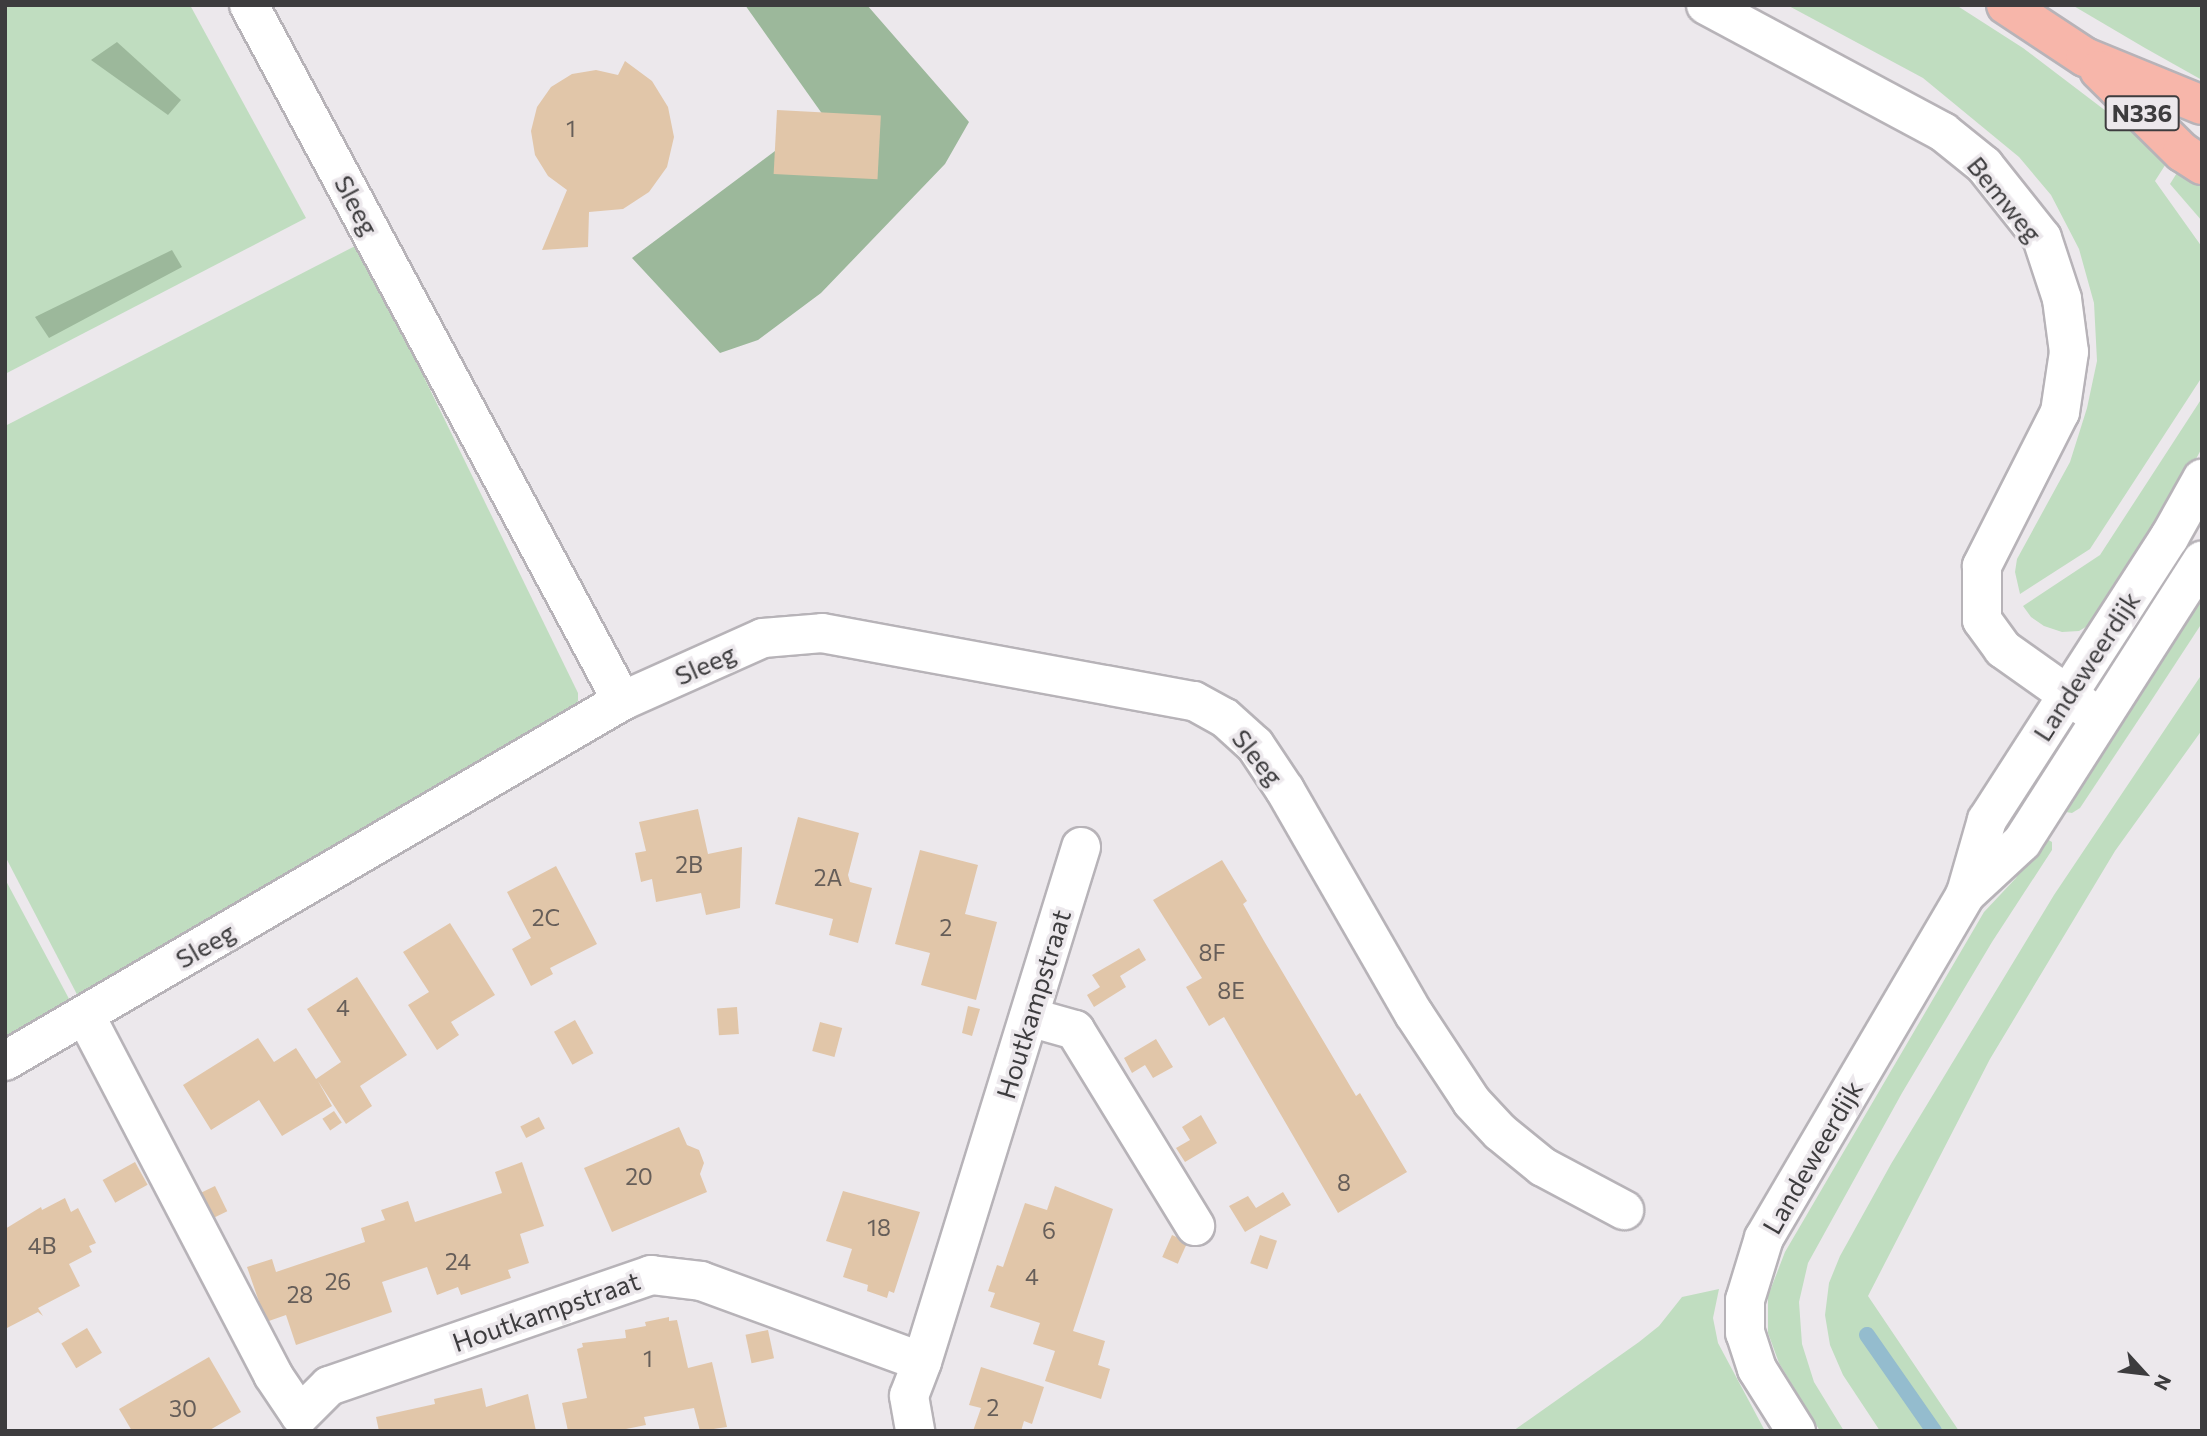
<!DOCTYPE html>
<style>
body{margin:0}
#map{position:relative;width:2207px;height:1436px;overflow:hidden;background:#ece8ec;font-family:Commissioner,sans-serif}
div>[style]{position:absolute}
.green>*{inset:0;background:#c0ddc0}
.forest>*{inset:0;background:#9cb89b}
.stream>*{height:16px;margin:-8px;padding:0 8px;transform-origin:8px;border-radius:8px;background:#94bcce}
.building>*{inset:0;background:#e1c6a9;transform-origin:0 0}
.roads{filter:drop-shadow(2px 0 #b7b3b8) drop-shadow(-2px 0 #b7b3b8) drop-shadow(0 2px #b7b3b8) drop-shadow(0 -2px #b7b3b8)}
.minor>*{height:38px;margin:-19px;padding:0 19px;transform-origin:19px;border-radius:19px;background:#fff}
.major>*{height:38px;margin:-19px;padding:0 19px;transform-origin:19px;border-radius:19px;background:#f7b6aa}
span{translate:-50% -50%;white-space:nowrap;text-align:center;line-height:1.15;-webkit-text-stroke:7px #ece8ec;paint-order:stroke}
.number-label{font-size:23px;color:#665e59}
.number-label span{-webkit-text-stroke-width:0}
.shield-label span{padding:2px 5px;background:#ece8ec;border:2px solid;border-radius:5px;-webkit-text-stroke-width:0}
.shield-label{font-size:24px;color:#3d3c3e;font-weight:700}
.street-label{font-size:26px;color:#3d3c3e}
.frame{position:absolute;inset:0;border:7px solid #3d3c3e;pointer-events:none}
.north{position:absolute;left:2109px;top:1338px;width:70px;height:70px;-webkit-text-stroke:5px #ece8ec;paint-order:stroke;rotate:117deg;font-size:19px;font-weight:700;line-height:28px;text-align:center;color:#3d3c3e}
.north::after{content:'';display:block;margin:auto;width:24px;height:32px;background:#3d3c3e;clip-path:polygon(50% 0,100% 100%,50% 72%,0 100%)}
</style>
<div id="map">
<div class="green">
<i style="clip-path:polygon(5px 5px,190px 5px,306px 218px,5px 374px)"></i>
<i style="clip-path:polygon(1787px 5px,1956px 5px,2023px 48px,2169px 159px,2155px 181px,2202px 247px,2202px 377px,2090px 549px,2020px 594px,2015px 572px,2017px 559px,2070px 462px,2087px 408px,2097px 361px,2094px 303px,2079px 249px,2051px 195px,2019px 157px,1923px 78px)"></i>
<i style="clip-path:polygon(2072px 5px,2202px 5px,2202px 80px,2145px 48px)"></i>
<i style="clip-path:polygon(2180px 168px,2202px 183px,2202px 221px,2170px 184px)"></i>
<i style="clip-path:polygon(359px 244px,578px 693px,578px 701px,568px 713px,83px 1006px,5px 856px,5px 426px)"></i>
<i style="clip-path:polygon(2202px 398px,2202px 448px,2162px 520px,2094px 622px,2079px 631px,2062px 632px,2044px 626px,2031px 617px,2023px 606px,2100px 555px)"></i>
<i style="clip-path:polygon(2202px 592px,2202px 623px,2151px 701px,2080px 808px,2072px 813px,2059px 811px)"></i>
<i style="clip-path:polygon(2202px 674px,2202px 730px,2115px 851px,1990px 1059px,1868px 1296px,1959px 1431px,1880px 1431px,1843px 1375px,1830px 1345px,1825px 1315px,1829px 1283px,1840px 1256px,1891px 1164px,2054px 895px)"></i>
<i style="clip-path:polygon(2042px 836px,2052px 842px,2052px 850px,1992px 942px,1902px 1093px,1808px 1263px,1799px 1302px,1802px 1344px,1814px 1382px,1844px 1431px,1820px 1431px,1779px 1363px,1768px 1333px,1768px 1296px,1785px 1252px,1984px 912px,2016px 878px)"></i>
<i style="clip-path:polygon(5px 879px,75px 1010px,5px 1050px)"></i>
<i style="clip-path:polygon(1719px 1289px,1713px 1318px,1718px 1343px,1765px 1431px,1513px 1431px,1639px 1342px,1659px 1326px,1682px 1297px)"></i>
</div>
<div class="forest">
<i style="clip-path:polygon(745px 5px,867px 5px,969px 122px,945px 164px,821px 293px,758px 340px,720px 353px,632px 258px,823px 115px)"></i>
<i style="clip-path:polygon(117px 42px,181px 100px,168px 115px,91px 60px)"></i>
<i style="clip-path:polygon(172px 250px,182px 267px,49px 338px,35px 317px)"></i>
</div>
<div class="stream">
<i style="left:1867px;top:1335px;width:117px;rotate:55.1deg"></i>
</div>
<div class="building">
<i style="clip-path:polygon(625px 61px,652px 81px,668px 107px,674px 137px,667px 167px,649px 192px,623px 209px,589px 212px,588px 247px,542px 250px,567px 190px,548px 176px,535px 155px,531px 131px,537px 107px,551px 87px,572px 74px,596px 70px,618px 75px)"></i>
<i style="left:777px;top:110px;width:104px;height:64px;rotate:3deg"></i>
<i style="clip-path:polygon(698px 809px,708px 854px,742px 847px,740px 908px,706px 915px,701px 893px,656px 902px,652px 879px,641px 882px,635px 853px,646px 851px,639px 822px)"></i>
<i style="clip-path:polygon(798px 817px,859px 833px,848px 875px,850px 882px,872px 888px,858px 943px,829px 935px,833px 919px,775px 904px)"></i>
<i style="clip-path:polygon(920px 850px,978px 865px,965px 914px,997px 922px,976px 1000px,921px 985px,930px 953px,895px 944px)"></i>
<i style="clip-path:polygon(1222px 860px,1247px 901px,1243px 904px,1264px 941px,1356px 1096px,1360px 1093px,1407px 1172px,1338px 1213px,1224px 1017px,1209px 1026px,1186px 987px,1202px 978px,1153px 900px)"></i>
<i style="clip-path:polygon(556px 866px,597px 944px,550px 968px,553px 974px,531px 986px,512px 949px,531px 938px,507px 892px)"></i>
<i style="clip-path:polygon(450px 923px,495px 995px,451px 1022px,459px 1035px,437px 1050px,408px 1005px,429px 992px,403px 952px)"></i>
<i style="clip-path:polygon(1139px 948px,1146px 960px,1120px 976px,1126px 987px,1094px 1007px,1087px 995px,1100px 987px,1092px 975px)"></i>
<i style="clip-path:polygon(357px 977px,407px 1055px,360px 1086px,372px 1106px,346px 1124px,318px 1081px,332px 1106px,282px 1136px,259px 1100px,211px 1130px,183px 1085px,258px 1038px,274px 1062px,296px 1048px,316px 1079px,341px 1062px,307px 1009px)"></i>
<i style="clip-path:polygon(968px 1006px,980px 1009px,972px 1036px,962px 1033px)"></i>
<i style="left:737px;top:1007px;width:27px;height:20px;rotate:86deg"></i>
<i style="left:575px;top:1020px;width:38px;height:24px;rotate:61deg"></i>
<i style="left:820px;top:1022px;width:23px;height:30px;rotate:15deg"></i>
<i style="clip-path:polygon(1156px 1039px,1173px 1067px,1153px 1078px,1145px 1065px,1132px 1073px,1124px 1058px)"></i>
<i style="left:334px;top:1111px;width:14px;height:14px;rotate:56deg"></i>
<i style="clip-path:polygon(1201px 1115px,1217px 1143px,1185px 1162px,1176px 1148px,1190px 1140px,1182px 1127px)"></i>
<i style="left:539px;top:1117px;width:13px;height:21px;rotate:63deg"></i>
<i style="clip-path:polygon(679px 1127px,687px 1145px,699px 1150px,704px 1163px,700px 1174px,707px 1192px,612px 1232px,584px 1168px)"></i>
<i style="left:135px;top:1162px;width:26px;height:37px;rotate:61deg"></i>
<i style="clip-path:polygon(522px 1162px,544px 1226px,520px 1234px,529px 1263px,508px 1270px,511px 1278px,461px 1295px,458px 1287px,437px 1295px,427px 1267px,382px 1282px,392px 1312px,296px 1345px,286px 1315px,266px 1322px,247px 1267px,272px 1259px,276px 1272px,365px 1242px,361px 1228px,385px 1220px,381px 1210px,408px 1201px,415px 1222px,502px 1193px,495px 1172px)"></i>
<i style="left:215px;top:1186px;width:28px;height:15px;rotate:64deg"></i>
<i style="clip-path:polygon(1055px 1186px,1113px 1209px,1073px 1331px,1105px 1341px,1098px 1365px,1110px 1369px,1101px 1399px,1045px 1381px,1055px 1351px,1033px 1344px,1040px 1323px,990px 1307px,995px 1293px,988px 1291px,997px 1265px,1003px 1267px,1025px 1203px,1047px 1210px)"></i>
<i style="clip-path:polygon(843px 1191px,920px 1212px,894px 1293px,889px 1291px,887px 1298px,867px 1291px,868px 1285px,843px 1277px,852px 1249px,826px 1241px)"></i>
<i style="clip-path:polygon(1283px 1192px,1291px 1205px,1245px 1232px,1229px 1206px,1248px 1196px,1256px 1208px)"></i>
<i style="clip-path:polygon(65px 1198px,71px 1212px,78px 1208px,96px 1243px,89px 1246px,92px 1252px,69px 1264px,80px 1286px,38px 1308px,43px 1316px,38px 1312px,5px 1329px,5px 1229px,41px 1207px,42px 1210px)"></i>
<i style="left:1172px;top:1235px;width:17px;height:24px;rotate:24deg"></i>
<i style="left:1260px;top:1235px;width:18px;height:30px;rotate:19deg"></i>
<i style="clip-path:polygon(669px 1317px,669px 1321px,677px 1320px,688px 1368px,712px 1362px,727px 1427px,700px 1431px,694px 1408px,644px 1417px,646px 1425px,616px 1431px,568px 1431px,562px 1403px,587px 1398px,577px 1349px,583px 1347px,582px 1343px,626px 1338px,625px 1330px,646px 1326px,645px 1322px)"></i>
<i style="left:87px;top:1328px;width:29px;height:30px;rotate:59deg"></i>
<i style="left:768px;top:1330px;width:29px;height:23px;rotate:78deg"></i>
<i style="clip-path:polygon(209px 1357px,241px 1412px,208px 1431px,132px 1431px,119px 1409px)"></i>
<i style="clip-path:polygon(981px 1367px,1044px 1387px,1032px 1424px,1024px 1421px,1021px 1431px,973px 1431px,981px 1408px,969px 1405px)"></i>
<i style="clip-path:polygon(482px 1388px,486px 1407px,528px 1394px,536px 1431px,379px 1431px,376px 1417px,435px 1404px,434px 1399px)"></i>
</div>
<div class="roads">
<div class="minor">
<i style="left:249px;top:5px;width:790px;rotate:61.81deg"></i>
<i style="left:1706px;top:5px;width:269px;rotate:28.2deg"></i>
<i style="left:1943px;top:132px;width:53px;rotate:38.8deg"></i>
<i style="left:1984px;top:165px;width:93px;rotate:51.5deg"></i>
<i style="left:2042px;top:238px;width:64px;rotate:71.8deg"></i>
<i style="left:2062px;top:299px;width:53px;rotate:82.5deg"></i>
<i style="left:2069px;top:352px;width:61px;rotate:98.5deg"></i>
<i style="left:2060px;top:412px;width:173px;rotate:116.9deg"></i>
<i style="left:1982px;top:566px;width:54px;rotate:90deg"></i>
<i style="left:1982px;top:620px;width:36px;rotate:54deg"></i>
<i style="left:2003px;top:649px;width:118px;rotate:35.3deg"></i>
<i style="left:1966px;top:893px;width:76px;rotate:-74deg"></i>
<i style="left:1987px;top:820px;width:336px;rotate:-57.2deg"></i>
<i style="left:2169px;top:538px;width:68px;rotate:-60.8deg"></i>
<i style="left:85px;top:1015px;width:406px;rotate:62.4deg"></i>
<i style="left:273px;top:1375px;width:48px;rotate:56deg"></i>
<i style="left:300px;top:1415px;width:41px;rotate:-45deg"></i>
<i style="left:329px;top:1386px;width:341px;rotate:-19deg"></i>
<i style="left:651px;top:1275px;width:50px;rotate:6.8deg"></i>
<i style="left:701px;top:1281px;width:235px;rotate:20.1deg"></i>
<i style="left:922px;top:1362px;width:36px;rotate:111deg"></i>
<i style="left:909px;top:1396px;width:36px;rotate:80deg"></i>
<i style="left:1029px;top:1017px;width:48px;rotate:15.8deg"></i>
<i style="left:1075px;top:1030px;width:230px;rotate:58.5deg"></i>
<i style="left:5px;top:1061px;width:714px;rotate:-30.26deg"></i>
<i style="left:622px;top:701px;width:154px;rotate:-24.1deg"></i>
<i style="left:763px;top:638px;width:59px;rotate:-4.8deg"></i>
<i style="left:822px;top:633px;width:378px;rotate:10.4deg"></i>
<i style="left:1194px;top:701px;width:35px;rotate:29deg"></i>
<i style="left:1225px;top:718px;width:40px;rotate:42deg"></i>
<i style="left:1255px;top:745px;width:54px;rotate:56.3deg"></i>
<i style="left:1285px;top:790px;width:258px;rotate:60.1deg"></i>
<i style="left:1414px;top:1014px;width:105px;rotate:56.6deg"></i>
<i style="left:1472px;top:1102px;width:41px;rotate:47deg"></i>
<i style="left:1500px;top:1132px;width:55px;rotate:39.1deg"></i>
<i style="left:1543px;top:1167px;width:92px;rotate:28deg"></i>
<i style="left:922px;top:1362px;width:539px;rotate:-72.84deg"></i>
<i style="left:1796px;top:1431px;width:73px;rotate:-122.2deg"></i>
<i style="left:1757px;top:1369px;width:38px;rotate:-108deg"></i>
<i style="left:1745px;top:1333px;width:33px;rotate:-90deg"></i>
<i style="left:1745px;top:1300px;width:65px;rotate:-73deg"></i>
<i style="left:1764px;top:1238px;width:398px;rotate:-59.6deg"></i>
<i style="left:1965px;top:895px;width:78px;rotate:-42.9deg"></i>
<i style="left:2022px;top:842px;width:334px;rotate:-57.4deg"></i>
</div>
<div class="major">
<i style="left:2006px;top:5px;width:95px;rotate:33.4deg"></i>
<i style="left:2085px;top:57px;width:126px;rotate:22.3deg"></i>
<i style="left:2099px;top:70px;width:117px;rotate:44.7deg"></i>
<i style="left:2182px;top:152px;width:24px;rotate:33deg"></i>
</div>
</div>
<div class="number-label">
<span style="left:571px;top:128px">1</span>
<span style="left:689px;top:864px">2B</span>
<span style="left:828px;top:877px">2A</span>
<span style="left:546px;top:917px">2C</span>
<span style="left:946px;top:927px">2</span>
<span style="left:1212px;top:952px">8F</span>
<span style="left:1231px;top:990px">8E</span>
<span style="left:343px;top:1007px">4</span>
<span style="left:639px;top:1176px">20</span>
<span style="left:1344px;top:1182px">8</span>
<span style="left:879px;top:1227px">18</span>
<span style="left:1049px;top:1230px">6</span>
<span style="left:42px;top:1245px">4B</span>
<span style="left:458px;top:1261px">24</span>
<span style="left:1032px;top:1276px">4</span>
<span style="left:338px;top:1281px">26</span>
<span style="left:300px;top:1294px">28</span>
<span style="left:648px;top:1358px">1</span>
<span style="left:993px;top:1407px">2</span>
<span style="left:183px;top:1408px">30</span>
</div>
<div class="shield-label">
<span style="left:2142px;top:113px">N336</span>
</div>
<div class="street-label">
<span style="left:2005px;top:199px;rotate:51deg">Bemweg</span>
<span style="left:357px;top:205px;rotate:62deg">Sleeg</span>
<span style="left:705px;top:664px;rotate:-24deg">Sleeg</span>
<span style="left:2086px;top:666px;rotate:-57deg">Landeweerdijk</span>
<span style="left:1258px;top:757px;rotate:51deg">Sleeg</span>
<span style="left:205px;top:945px;rotate:-30deg">Sleeg</span>
<span style="left:1033px;top:1004px;rotate:-73deg">Houtkampstraat</span>
<span style="left:1812px;top:1157px;rotate:-60deg">Landeweerdijk</span>
<span style="left:546px;top:1311px;rotate:-19deg">Houtkampstraat</span>
</div>
<div class="frame"></div>
<div class="north">N</div>
</div>
